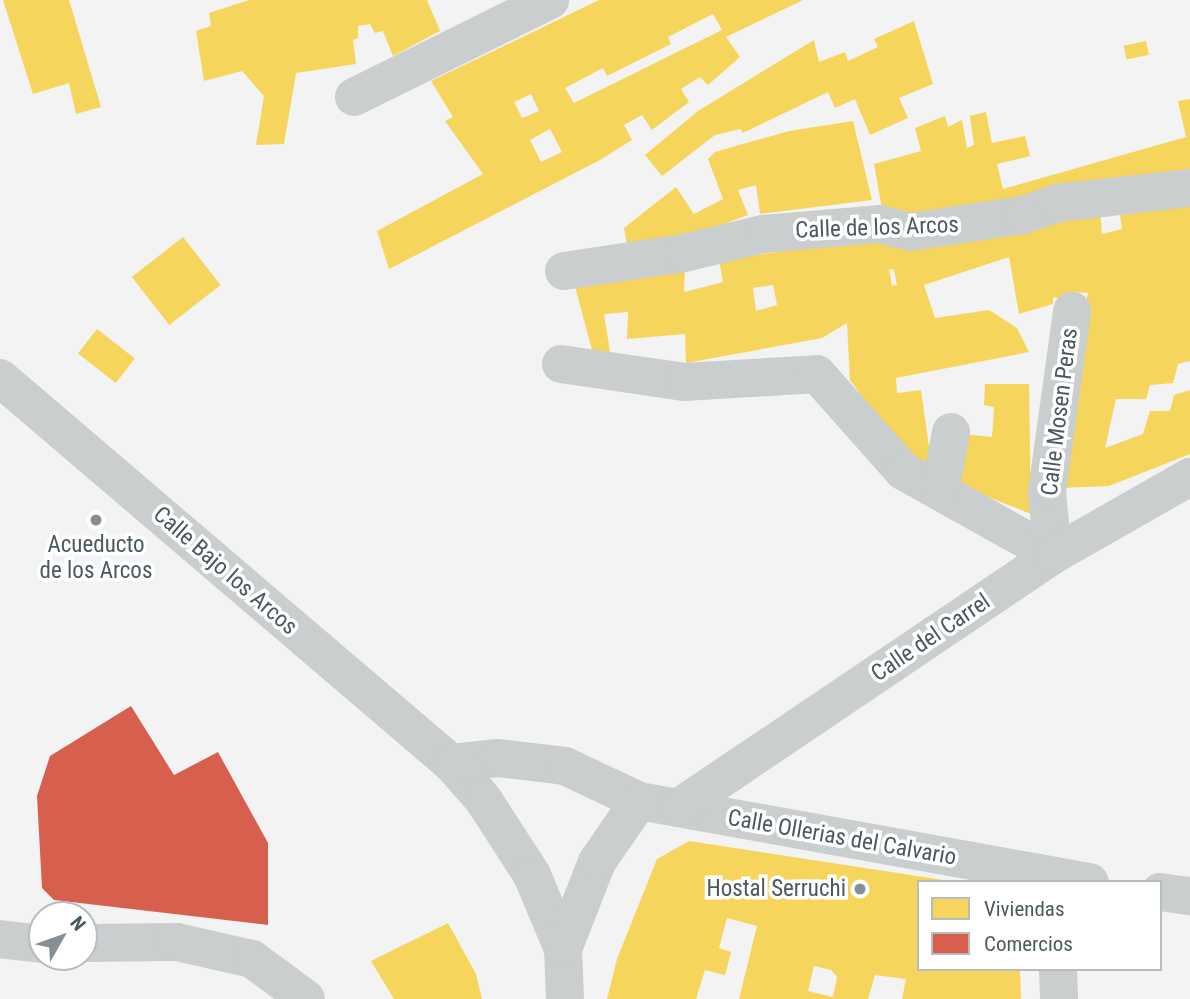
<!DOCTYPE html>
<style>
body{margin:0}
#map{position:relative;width:1190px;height:999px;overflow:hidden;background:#f3f3f3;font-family:"Roboto Condensed",sans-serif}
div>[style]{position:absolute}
.homes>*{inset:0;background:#f6d55c;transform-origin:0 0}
.shops>*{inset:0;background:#d6604d}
.street>*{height:38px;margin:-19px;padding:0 19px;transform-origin:19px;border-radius:19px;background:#cbcece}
.dots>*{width:19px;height:19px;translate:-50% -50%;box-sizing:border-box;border:4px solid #fff;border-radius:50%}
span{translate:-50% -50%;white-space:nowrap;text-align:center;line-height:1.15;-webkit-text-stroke:7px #fff;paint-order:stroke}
.street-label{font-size:23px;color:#4b595f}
.poi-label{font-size:23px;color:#4b595f}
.right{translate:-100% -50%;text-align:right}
.legend{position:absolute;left:917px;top:880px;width:245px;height:91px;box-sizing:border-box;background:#fff;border:2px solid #b7bdbf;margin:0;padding:9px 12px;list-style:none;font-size:21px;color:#4b595f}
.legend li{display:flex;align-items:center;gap:14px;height:35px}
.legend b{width:35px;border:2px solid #b7bdbf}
.north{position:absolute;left:28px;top:901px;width:70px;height:70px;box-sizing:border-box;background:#fff;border:2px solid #b7bdbf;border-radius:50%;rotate:50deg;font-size:19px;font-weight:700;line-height:28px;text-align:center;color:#4b595f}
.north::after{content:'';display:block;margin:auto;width:24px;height:32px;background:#868f93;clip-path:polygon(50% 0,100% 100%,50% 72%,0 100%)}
</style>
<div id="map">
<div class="homes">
<i style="clip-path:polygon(3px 0,69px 0,101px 107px,76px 114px,69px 83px,33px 94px)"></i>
<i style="clip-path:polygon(249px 0,427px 0,440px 31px,393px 56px,383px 31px,375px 33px,370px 24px,358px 26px,358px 38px,353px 40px,356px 64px,296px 73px,284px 144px,256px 145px,264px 96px,242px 71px,204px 81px,196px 31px,211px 26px,209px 13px)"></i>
<i style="clip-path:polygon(evenodd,599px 0,803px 0,726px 37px,740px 57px,708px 85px,700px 77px,681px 89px,689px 102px,652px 130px,642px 115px,624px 125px,632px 140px,600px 160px,389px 269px,377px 231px,483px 174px,445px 121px,453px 117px,431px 81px,599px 0,713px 14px,722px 30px,574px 103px,565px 88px,603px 68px,607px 76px,671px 44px,668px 37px,713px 14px,599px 0,531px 94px,539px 111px,522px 118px,514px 102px,531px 94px,599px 0,550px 129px,562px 152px,541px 162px,530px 140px,550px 129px)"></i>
<i style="clip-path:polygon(914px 21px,933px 84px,899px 98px,908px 118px,870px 135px,855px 99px,835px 108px,828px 92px,743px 133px,740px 129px,715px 135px,662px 176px,645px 155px,698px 111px,814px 40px,819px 62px,845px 52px,848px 61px,878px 47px,874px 39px)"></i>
<i style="left:1146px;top:41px;width:14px;height:23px;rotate:78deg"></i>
<i style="clip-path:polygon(1190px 99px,1190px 176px,884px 220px,874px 164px,921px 151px,915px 128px,945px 116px,948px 127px,962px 120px,967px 148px,974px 145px,970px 116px,986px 112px,992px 143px,1025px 136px,1030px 156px,997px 164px,1003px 189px,1186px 137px,1178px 101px)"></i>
<i style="clip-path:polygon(853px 121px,872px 200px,760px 214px,756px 185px,738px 190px,748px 215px,705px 231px,627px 245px,624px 228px,676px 187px,694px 214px,723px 199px,708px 159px,715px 152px,789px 131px)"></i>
<i style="clip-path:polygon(evenodd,1190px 205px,1190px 361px,1178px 364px,1173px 383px,1150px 385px,1146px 399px,1116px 399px,1105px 448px,1143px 434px,1150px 411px,1170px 411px,1174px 395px,1190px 390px,1190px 454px,1109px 486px,1060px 488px,1071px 380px,1088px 293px,1076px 292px,1074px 302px,1053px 297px,1053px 304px,1019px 314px,1009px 257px,924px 285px,935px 318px,989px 310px,1017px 328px,1029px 352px,896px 378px,897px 393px,921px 390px,933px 475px,902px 451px,850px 380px,847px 323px,822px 338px,686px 363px,685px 334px,627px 339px,628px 312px,604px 314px,611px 358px,592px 350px,574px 283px,685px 267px,684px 292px,723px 282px,719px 260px,1100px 207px,1102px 234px,1122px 229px,1120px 215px,1190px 205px,889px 269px,894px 270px,897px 285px,892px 286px,889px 269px,1190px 205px,773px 285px,777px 305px,756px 311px,753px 288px,773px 285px)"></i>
<i style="left:183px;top:237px;width:61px;height:65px;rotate:52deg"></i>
<i style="left:97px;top:329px;width:48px;height:31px;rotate:38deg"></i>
<i style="clip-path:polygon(985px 384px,1029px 384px,1031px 514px,950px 482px,964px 434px,992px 437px,994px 407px,984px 405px)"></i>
<i style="clip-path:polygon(evenodd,689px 841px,943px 880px,919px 882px,919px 969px,1020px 969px,1021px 999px,902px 999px,906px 979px,875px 975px,868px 999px,739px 999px,757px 926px,727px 918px,719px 948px,731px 952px,725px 975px,705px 970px,696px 999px,607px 999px,617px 959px,657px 859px,689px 841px,814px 966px,831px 970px,837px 977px,833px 997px,808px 991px,814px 966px)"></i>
<i style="clip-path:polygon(448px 923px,476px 974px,482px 999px,394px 999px,371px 961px)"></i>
</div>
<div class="shops">
<i style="clip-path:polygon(131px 706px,174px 775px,218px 752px,268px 843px,268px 925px,54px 900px,42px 888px,37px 796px,50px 756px)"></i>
</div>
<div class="street">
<i style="left:354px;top:97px;width:219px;rotate:-26.3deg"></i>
<i style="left:564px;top:271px;width:121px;rotate:-8.5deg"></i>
<i style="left:684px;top:253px;width:81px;rotate:-13.5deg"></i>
<i style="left:763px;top:234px;width:116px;rotate:-4.9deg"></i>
<i style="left:879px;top:224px;width:32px;rotate:14deg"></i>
<i style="left:910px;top:232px;width:114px;rotate:-8.6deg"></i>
<i style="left:1023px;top:215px;width:37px;rotate:-19deg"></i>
<i style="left:1058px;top:203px;width:133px;rotate:-6.5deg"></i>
<i style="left:561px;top:364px;width:124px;rotate:8.3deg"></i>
<i style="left:684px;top:382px;width:133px;rotate:-3.4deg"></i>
<i style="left:817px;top:374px;width:130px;rotate:48.4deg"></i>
<i style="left:903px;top:471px;width:172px;rotate:29.2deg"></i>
<i style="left:0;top:378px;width:593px;rotate:40.49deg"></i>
<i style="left:451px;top:763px;width:48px;rotate:48.4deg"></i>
<i style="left:483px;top:799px;width:90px;rotate:57.2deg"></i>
<i style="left:532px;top:875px;width:80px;rotate:67.3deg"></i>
<i style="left:563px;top:949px;width:50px;rotate:87.7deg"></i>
<i style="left:940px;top:491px;width:60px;rotate:-79.4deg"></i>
<i style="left:1053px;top:555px;width:63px;rotate:-95.4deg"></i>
<i style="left:1047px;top:492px;width:183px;rotate:-82.1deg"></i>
<i style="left:451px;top:763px;width:47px;rotate:-6.1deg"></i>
<i style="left:498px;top:758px;width:67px;rotate:6.8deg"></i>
<i style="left:565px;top:766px;width:82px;rotate:25.3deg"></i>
<i style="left:639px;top:801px;width:458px;rotate:10.2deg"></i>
<i style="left:678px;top:808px;width:452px;rotate:-34deg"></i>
<i style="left:1053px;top:555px;width:158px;rotate:-29.7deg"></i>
<i style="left:1160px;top:892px;width:30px;rotate:8deg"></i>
<i style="left:0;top:939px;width:42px;rotate:6.8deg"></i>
<i style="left:84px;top:943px;width:93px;rotate:-0.6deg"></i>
<i style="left:177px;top:942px;width:77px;rotate:12.8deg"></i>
<i style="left:252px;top:959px;width:67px;rotate:36.5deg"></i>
<i style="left:563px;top:949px;width:93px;rotate:-68.7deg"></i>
<i style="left:597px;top:862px;width:74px;rotate:-55.5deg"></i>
<i style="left:1058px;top:969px;width:30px;rotate:88deg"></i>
</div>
<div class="dots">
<i style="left:96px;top:520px;background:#868f93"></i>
<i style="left:860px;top:889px;background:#868f93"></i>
</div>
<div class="street-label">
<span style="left:877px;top:228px;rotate:-2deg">Calle de los Arcos</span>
<span style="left:1060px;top:412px;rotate:-83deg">Calle Mosen Peras</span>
<span style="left:225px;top:571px;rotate:41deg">Calle Bajo los Arcos</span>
<span style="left:931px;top:638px;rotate:-34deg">Calle del Carrel</span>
<span style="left:842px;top:838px;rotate:10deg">Calle Ollerias del Calvario</span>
</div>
<div class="poi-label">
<span style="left:96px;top:558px">Acueducto<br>de los Arcos</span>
<span class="right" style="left:846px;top:889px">Hostal Serruchi</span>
</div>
<ul class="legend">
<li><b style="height:19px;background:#f6d55c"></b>Viviendas</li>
<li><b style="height:19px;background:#d6604d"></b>Comercios</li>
</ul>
<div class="north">N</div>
</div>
